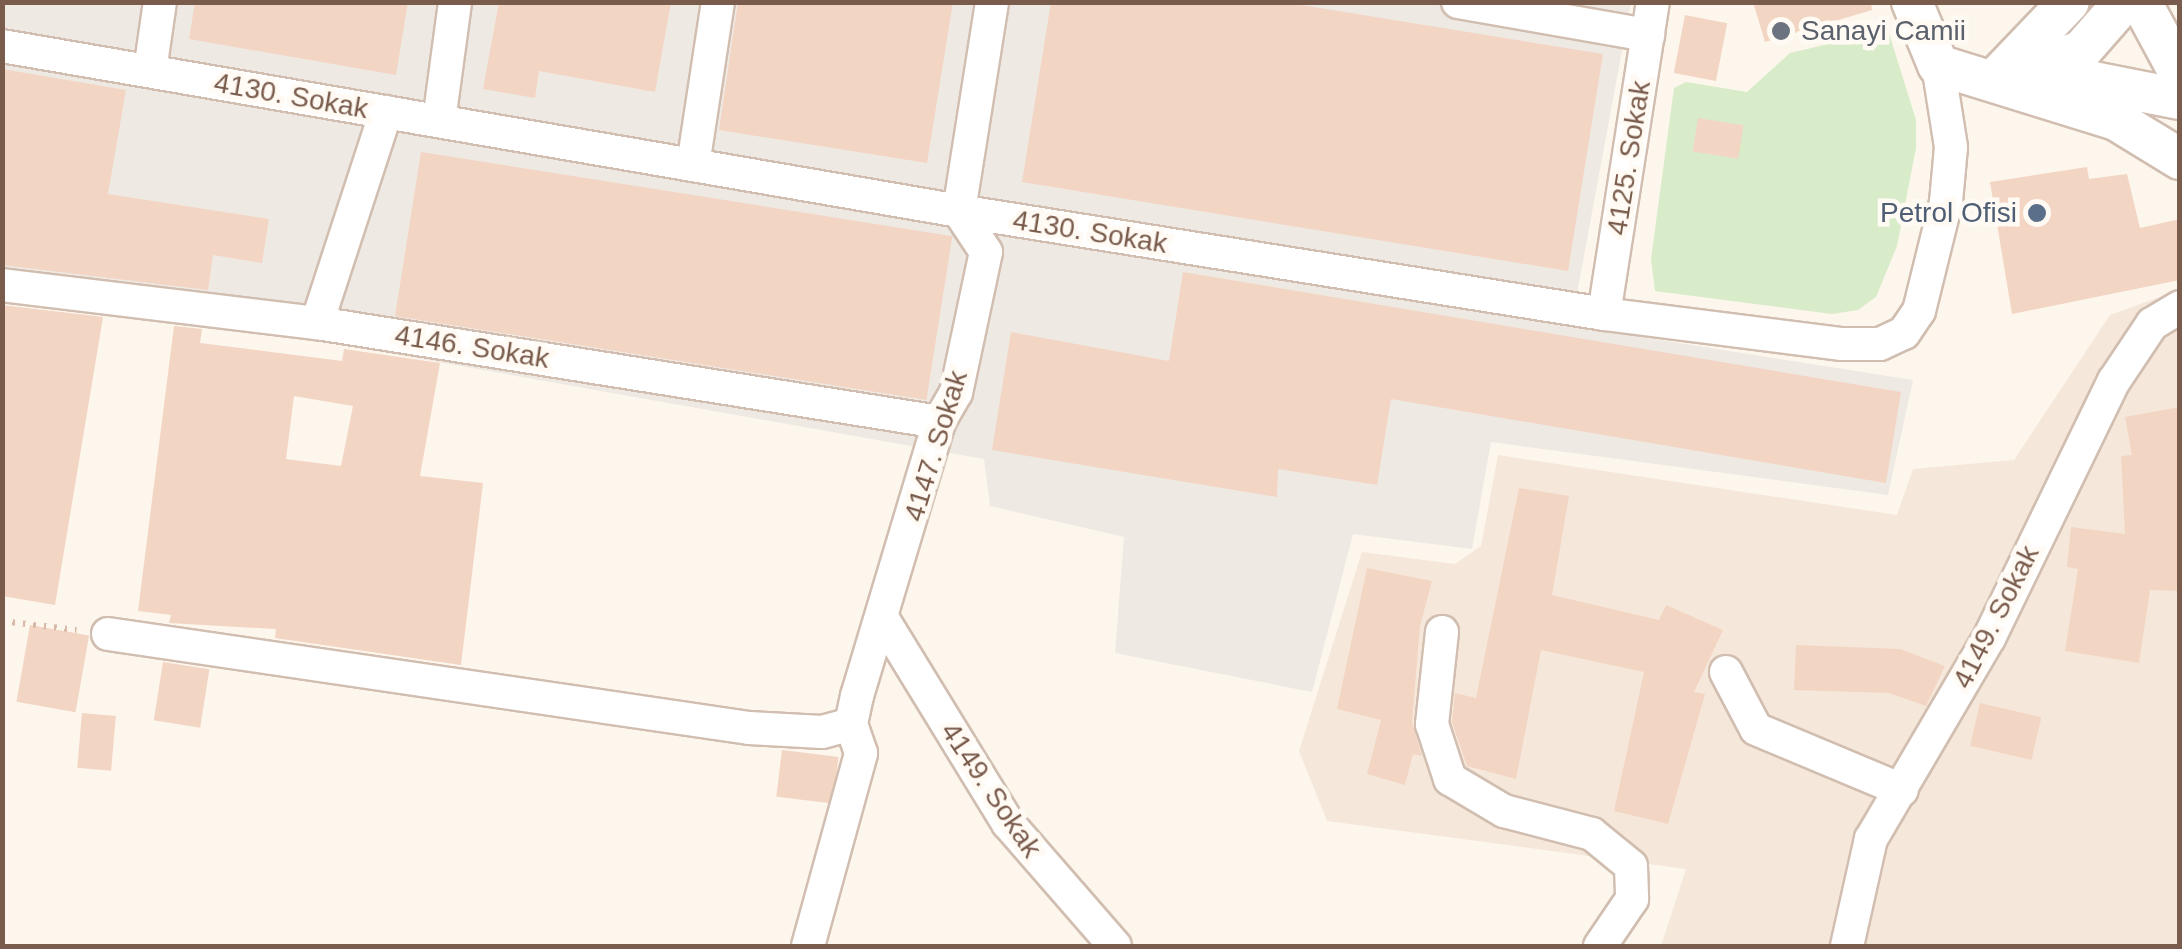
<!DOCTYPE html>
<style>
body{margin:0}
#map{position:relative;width:2182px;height:949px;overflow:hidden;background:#fdf6ec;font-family:Arial,sans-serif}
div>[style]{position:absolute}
.residential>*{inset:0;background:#f5e8da}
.industrial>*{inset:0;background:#efe9e4}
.green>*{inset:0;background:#d8ecc9}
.building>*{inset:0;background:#f3d5c3;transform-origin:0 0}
.path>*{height:6px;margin-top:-3px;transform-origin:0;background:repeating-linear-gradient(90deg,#d9b8a5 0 2.5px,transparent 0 10.5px)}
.roads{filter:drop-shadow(2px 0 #d1beb0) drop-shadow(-2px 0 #d1beb0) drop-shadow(0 2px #d1beb0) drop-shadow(0 -2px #d1beb0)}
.minor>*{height:32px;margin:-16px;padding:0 16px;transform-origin:16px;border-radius:16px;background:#fff}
.tertiary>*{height:40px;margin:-20px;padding:0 20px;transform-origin:20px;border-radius:20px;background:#fff}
.dots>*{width:28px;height:28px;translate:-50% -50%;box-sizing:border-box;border:5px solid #fffaf3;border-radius:50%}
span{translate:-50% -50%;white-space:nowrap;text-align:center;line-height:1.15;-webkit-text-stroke:9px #fffaf3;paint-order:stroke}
.worship-label{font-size:28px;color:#5b616d}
.left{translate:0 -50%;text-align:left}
.street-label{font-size:28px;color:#7a5c4d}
.service-label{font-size:28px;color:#4e5e75}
.right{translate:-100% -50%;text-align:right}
.frame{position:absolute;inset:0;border:5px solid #7a5c4d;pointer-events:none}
</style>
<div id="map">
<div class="residential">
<i style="clip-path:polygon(2179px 290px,2179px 946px,1661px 946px,1686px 869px,1327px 821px,1299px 751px,1362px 552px,1455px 564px,1481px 546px,1498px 455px,1897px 515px,1913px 469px,2014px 460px,2110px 315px)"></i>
</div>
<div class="industrial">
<i style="clip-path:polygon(1631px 2px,1571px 326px,1913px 380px,1888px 495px,1491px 442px,1472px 549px,1353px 534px,1312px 692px,1115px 653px,1124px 537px,990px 506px,984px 459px,308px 339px,3px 303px,3px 3px)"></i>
</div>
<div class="green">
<i style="clip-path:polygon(1888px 30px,1916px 120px,1916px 148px,1897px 246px,1876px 297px,1858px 310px,1832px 314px,1655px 291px,1651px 259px,1674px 88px,1686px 82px,1747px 92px,1790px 53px)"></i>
</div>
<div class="building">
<i style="clip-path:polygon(195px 2px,408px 2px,396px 75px,189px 39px)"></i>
<i style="clip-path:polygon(499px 2px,671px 2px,655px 92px,539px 71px,535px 98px,483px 89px)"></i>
<i style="clip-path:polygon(738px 2px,953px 2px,927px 163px,719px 130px)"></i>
<i style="clip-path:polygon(1051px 2px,1283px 2px,1603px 54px,1568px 271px,1022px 182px)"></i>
<i style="clip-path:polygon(1753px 2px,1871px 2px,1872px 10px,1765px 42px)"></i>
<i style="left:1685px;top:15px;width:43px;height:59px;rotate:11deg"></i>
<i style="clip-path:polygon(2px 69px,126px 90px,108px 194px,269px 219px,262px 263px,213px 255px,208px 290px,2px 265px)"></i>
<i style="left:1698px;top:118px;width:46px;height:34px;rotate:9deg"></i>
<i style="left:421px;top:152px;width:538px;height:166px;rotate:9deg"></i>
<i style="clip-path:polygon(2087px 167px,2089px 179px,2127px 174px,2140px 228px,2180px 219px,2180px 280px,2012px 314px,1990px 182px)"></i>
<i style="clip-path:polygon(1183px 272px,1901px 392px,1886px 483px,1391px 399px,1377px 485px,1278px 469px,1277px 497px,992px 450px,1011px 332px,1169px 361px)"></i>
<i style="clip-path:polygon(2px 305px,103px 317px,55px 605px,2px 596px)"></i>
<i style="clip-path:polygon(evenodd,174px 326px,202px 329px,200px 343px,342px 361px,344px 349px,440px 363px,420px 476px,483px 483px,461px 665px,275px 638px,276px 629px,169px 623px,171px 615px,138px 611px,174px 326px,294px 396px,353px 406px,341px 466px,286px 459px,294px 396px)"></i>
<i style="clip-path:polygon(2180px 407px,2180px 591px,2150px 590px,2139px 663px,2065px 651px,2078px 569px,2067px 567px,2071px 527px,2125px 534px,2121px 456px,2132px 455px,2125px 417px)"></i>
<i style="clip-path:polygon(1519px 488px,1569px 496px,1552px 595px,1659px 620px,1666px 605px,1723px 630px,1694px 692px,1705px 694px,1668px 824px,1614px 811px,1644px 672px,1541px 650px,1516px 779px,1467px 766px,1452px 722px,1455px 693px,1476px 698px)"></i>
<i style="clip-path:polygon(1367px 568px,1432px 581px,1420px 626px,1412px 722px,1422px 756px,1413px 754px,1405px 785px,1367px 774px,1381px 720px,1337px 709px)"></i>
<i style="left:30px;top:625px;width:60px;height:78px;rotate:10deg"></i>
<i style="clip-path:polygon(1796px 645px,1900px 649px,1945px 666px,1926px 706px,1889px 693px,1794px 690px)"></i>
<i style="left:163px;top:662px;width:47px;height:59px;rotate:9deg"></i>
<i style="left:1980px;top:703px;width:63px;height:44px;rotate:13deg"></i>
<i style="left:82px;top:713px;width:34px;height:55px;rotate:5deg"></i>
<i style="left:782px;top:750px;width:57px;height:47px;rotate:7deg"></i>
</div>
<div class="path">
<i style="left:2px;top:621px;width:75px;rotate:6.9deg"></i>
</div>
<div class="roads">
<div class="minor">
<i style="left:1458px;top:2px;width:193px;rotate:9.9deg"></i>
<i style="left:2px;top:46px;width:971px;rotate:9.78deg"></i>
<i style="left:959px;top:211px;width:653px;rotate:9.07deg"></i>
<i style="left:1604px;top:314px;width:240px;rotate:7.2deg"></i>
<i style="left:1842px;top:344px;width:38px"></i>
<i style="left:1880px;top:344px;width:26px;rotate:-25deg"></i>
<i style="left:1904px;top:333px;width:27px;rotate:-56deg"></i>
<i style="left:1919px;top:311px;width:112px;rotate:-76.1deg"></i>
<i style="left:1946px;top:202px;width:55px;rotate:-84.8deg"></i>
<i style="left:1951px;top:147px;width:83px;rotate:-99deg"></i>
<i style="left:150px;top:71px;width:70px;rotate:-81.8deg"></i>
<i style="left:439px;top:121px;width:120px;rotate:-82.3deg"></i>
<i style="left:693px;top:165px;width:165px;rotate:-81.3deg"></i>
<i style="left:2px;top:285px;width:317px;rotate:6.9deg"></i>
<i style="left:317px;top:323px;width:630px;rotate:9.04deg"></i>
<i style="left:1604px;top:314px;width:316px;rotate:-81.1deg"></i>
<i style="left:317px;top:323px;width:222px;rotate:-71.9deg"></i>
<i style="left:884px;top:621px;width:237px;rotate:58.5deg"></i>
<i style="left:1008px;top:823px;width:163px;rotate:49deg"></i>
<i style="left:1442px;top:632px;width:93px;rotate:96.2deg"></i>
<i style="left:1432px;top:724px;width:58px;rotate:71.9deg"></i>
<i style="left:1450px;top:779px;width:63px;rotate:30.7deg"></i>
<i style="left:1504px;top:811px;width:91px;rotate:14.6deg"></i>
<i style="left:1592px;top:834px;width:50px;rotate:39.4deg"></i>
<i style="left:1631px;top:866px;width:33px;rotate:88deg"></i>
<i style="left:1632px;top:899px;width:57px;rotate:124.2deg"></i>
<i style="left:108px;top:634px;width:648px;rotate:8.34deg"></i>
<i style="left:749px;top:728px;width:73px;rotate:3.1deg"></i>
<i style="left:822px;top:732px;width:30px;rotate:-15deg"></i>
<i style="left:1726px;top:672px;width:64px;rotate:62.2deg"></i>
<i style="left:1756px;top:729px;width:158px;rotate:22.7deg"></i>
<i style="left:808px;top:946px;width:200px;rotate:-74.6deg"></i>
<i style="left:861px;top:753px;width:31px;rotate:-109deg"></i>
<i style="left:851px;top:724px;width:29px;rotate:-78deg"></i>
<i style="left:857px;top:696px;width:286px;rotate:-73.3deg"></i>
<i style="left:939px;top:422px;width:34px;rotate:-60deg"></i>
<i style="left:956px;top:393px;width:144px;rotate:-78deg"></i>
<i style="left:986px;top:252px;width:49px;rotate:-123.4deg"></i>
<i style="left:959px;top:211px;width:212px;rotate:-81deg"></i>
<i style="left:1847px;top:946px;width:110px;rotate:-77.4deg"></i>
<i style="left:1871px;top:839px;width:233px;rotate:-59.6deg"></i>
<i style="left:1989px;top:638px;width:286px;rotate:-64.1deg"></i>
<i style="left:2114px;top:381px;width:69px;rotate:-56.3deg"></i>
<i style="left:2152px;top:324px;width:33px;rotate:-31deg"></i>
</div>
<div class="tertiary">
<i style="left:1912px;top:2px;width:68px;rotate:67.6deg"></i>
<i style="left:1938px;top:65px;width:186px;rotate:17.2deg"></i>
<i style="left:2116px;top:120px;width:75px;rotate:31.4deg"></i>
<i style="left:2141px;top:2px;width:82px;rotate:61.6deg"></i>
<i style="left:2021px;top:72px;width:64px;rotate:-19.3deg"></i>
<i style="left:2081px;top:51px;width:65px;rotate:-48.7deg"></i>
<i style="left:1996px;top:78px;width:105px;rotate:-46.2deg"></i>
<i style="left:2038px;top:82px;width:55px"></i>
<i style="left:2093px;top:82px;width:89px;rotate:11.1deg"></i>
</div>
</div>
<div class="dots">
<i style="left:1781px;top:31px;background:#6b7280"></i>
<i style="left:2037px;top:213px;background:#5c6f8a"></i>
</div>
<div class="worship-label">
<span class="left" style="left:1801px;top:31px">Sanayi Camii</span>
</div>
<div class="street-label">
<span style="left:291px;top:96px;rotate:10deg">4130. Sokak</span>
<span style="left:1629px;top:158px;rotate:-81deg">4125. Sokak</span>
<span style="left:1090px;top:232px;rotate:9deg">4130. Sokak</span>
<span style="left:472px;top:347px;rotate:9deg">4146. Sokak</span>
<span style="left:936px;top:446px;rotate:-73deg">4147. Sokak</span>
<span style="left:1996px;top:617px;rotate:-63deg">4149. Sokak</span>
<span style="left:991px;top:790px;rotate:56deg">4149. Sokak</span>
</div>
<div class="service-label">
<span class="right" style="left:2017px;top:213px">Petrol Ofisi</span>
</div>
<div class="frame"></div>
</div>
